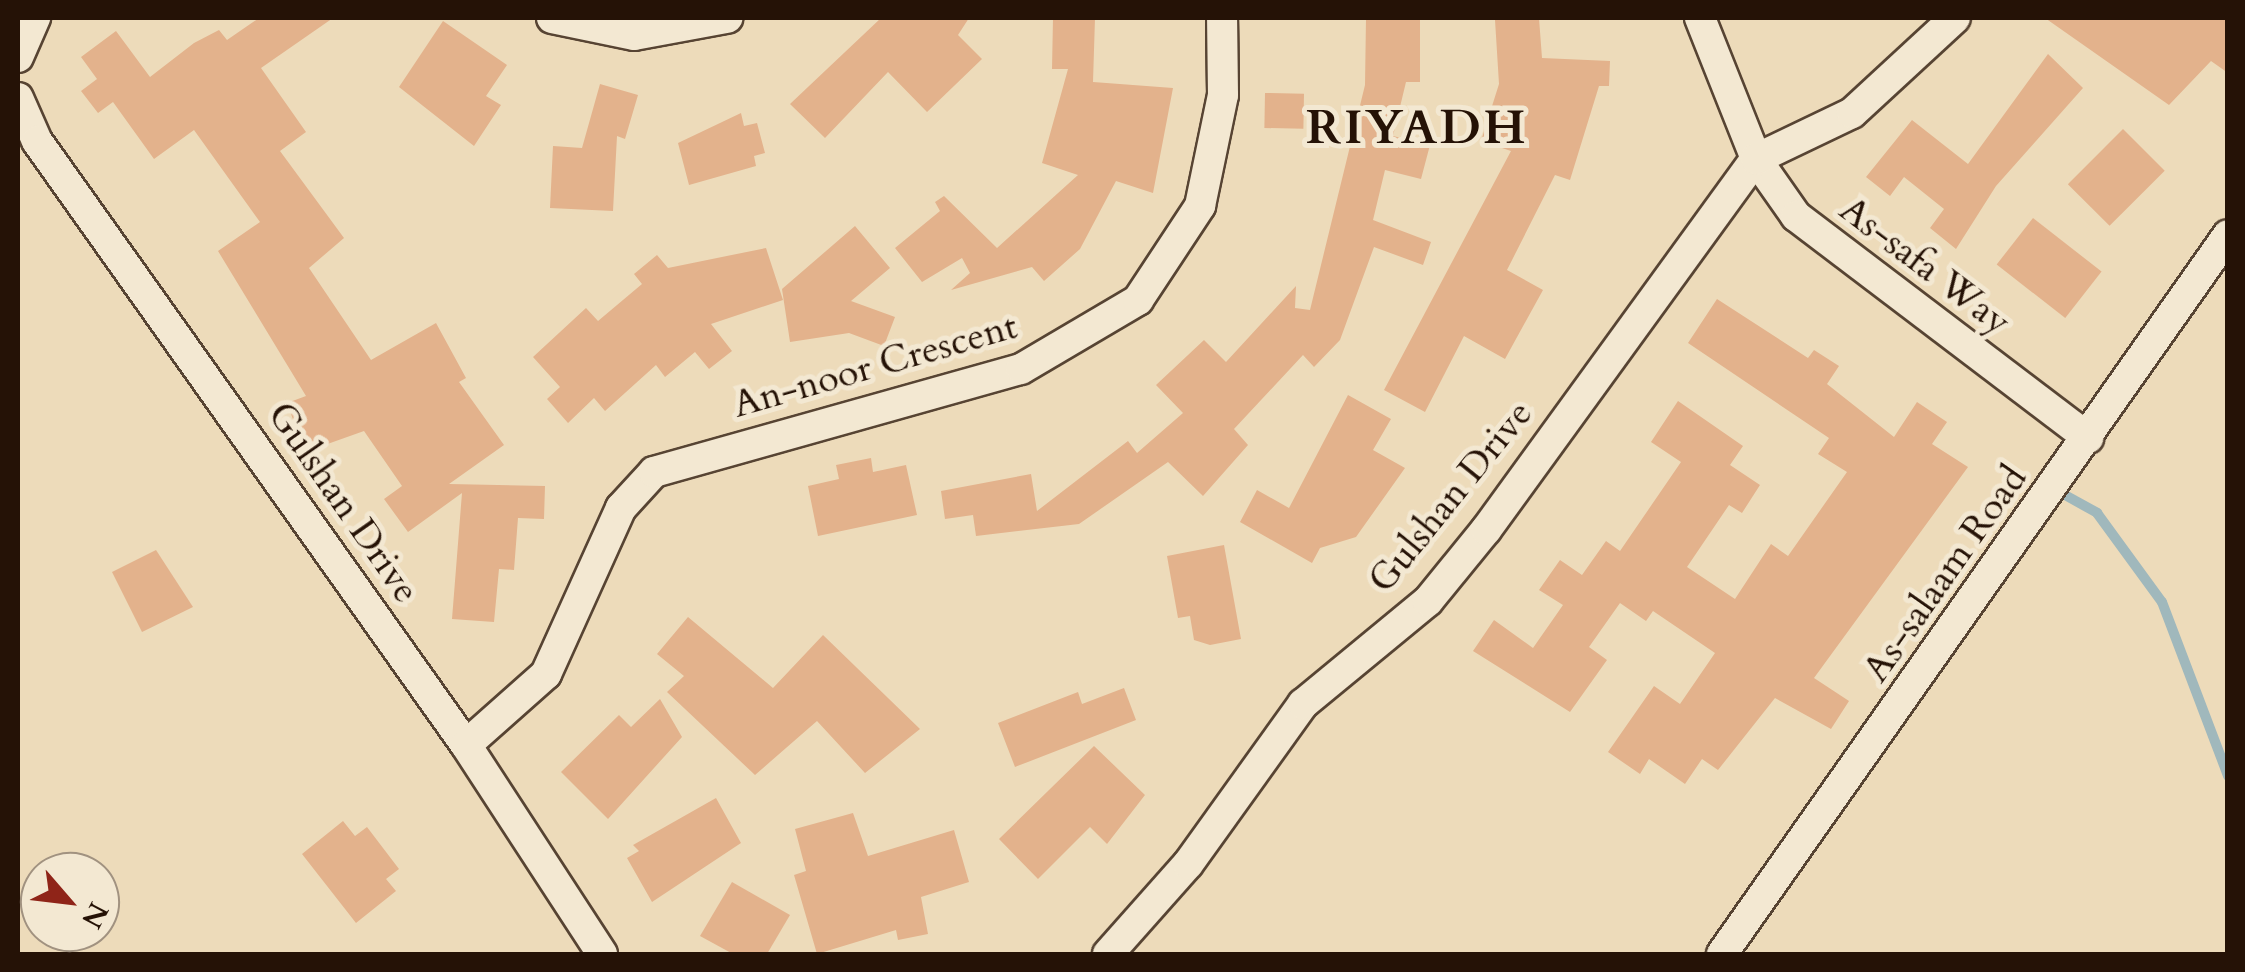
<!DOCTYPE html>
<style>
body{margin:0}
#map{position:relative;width:2245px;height:972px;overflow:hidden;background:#eddbba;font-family:Cardo,serif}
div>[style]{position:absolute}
.stream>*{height:10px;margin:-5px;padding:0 5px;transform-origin:5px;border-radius:5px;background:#a0b8bc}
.building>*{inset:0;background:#e3b28c;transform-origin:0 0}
.roads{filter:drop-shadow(2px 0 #574433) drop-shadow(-2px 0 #574433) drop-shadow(0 2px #574433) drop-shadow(0 -2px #574433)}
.street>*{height:30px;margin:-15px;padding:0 15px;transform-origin:15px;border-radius:15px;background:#f3e8d2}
span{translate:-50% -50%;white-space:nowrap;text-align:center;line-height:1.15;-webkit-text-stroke:10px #f3e8d2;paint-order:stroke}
.street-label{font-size:38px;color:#251206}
.district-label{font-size:48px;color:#251206;font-weight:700;letter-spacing:2.5px}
.frame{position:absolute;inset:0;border:20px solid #251206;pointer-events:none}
.north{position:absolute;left:20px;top:852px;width:100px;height:100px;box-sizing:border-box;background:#f3e8d2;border:2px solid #a19280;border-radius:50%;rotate:118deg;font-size:28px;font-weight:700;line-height:40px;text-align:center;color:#251206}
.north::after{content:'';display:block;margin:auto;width:35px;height:45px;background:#8f2418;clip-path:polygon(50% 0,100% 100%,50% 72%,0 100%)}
</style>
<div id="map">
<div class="stream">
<i style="left:2065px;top:495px;width:37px;rotate:29deg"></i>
<i style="left:2097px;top:513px;width:110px;rotate:53.9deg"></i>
<i style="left:2162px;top:602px;width:186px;rotate:69.2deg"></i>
</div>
<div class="building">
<i style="clip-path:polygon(259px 18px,333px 18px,261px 68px,306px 132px,280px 151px,344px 238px,309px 268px,371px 360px,436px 323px,466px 378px,459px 382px,504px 445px,449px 484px,545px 486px,544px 519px,518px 518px,514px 570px,499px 569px,494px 622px,452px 619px,462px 493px,408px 532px,384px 499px,402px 486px,364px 431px,305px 452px,287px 403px,306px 396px,218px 251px,260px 222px,194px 130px,154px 159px,113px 102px,98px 113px,81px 91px,97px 79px,81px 57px,116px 31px,150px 77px,194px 43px,219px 30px,227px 40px)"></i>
<i style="clip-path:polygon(881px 18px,969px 18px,958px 35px,982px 59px,927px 112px,888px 72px,825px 138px,790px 104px)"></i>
<i style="clip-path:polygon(1053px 18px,1095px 18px,1093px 82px,1173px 88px,1153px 193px,1116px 181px,1080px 249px,1044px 281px,1032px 267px,951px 290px,970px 273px,962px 258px,922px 282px,895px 248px,940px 211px,935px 202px,944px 196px,997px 248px,1078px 175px,1042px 163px,1068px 69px,1052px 69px)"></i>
<i style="clip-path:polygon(1366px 18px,1420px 19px,1420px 82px,1406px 82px,1393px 136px,1430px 145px,1421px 179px,1385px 170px,1373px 220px,1431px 242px,1423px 265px,1374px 247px,1340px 340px,1314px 367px,1303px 355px,1234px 429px,1248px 445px,1203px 496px,1168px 462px,1079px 524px,976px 536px,973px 515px,945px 519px,941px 491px,1031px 474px,1037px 511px,1128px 441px,1137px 453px,1183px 413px,1156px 385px,1204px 340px,1226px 362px,1296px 286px,1295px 308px,1310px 310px,1365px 85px)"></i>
<i style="clip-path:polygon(1539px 18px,1542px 58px,1610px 61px,1609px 86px,1599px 86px,1570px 180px,1555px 175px,1507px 270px,1543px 290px,1505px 359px,1464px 336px,1425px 412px,1384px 390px,1511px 151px,1481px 141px,1499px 84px,1495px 20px)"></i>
<i style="clip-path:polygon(2045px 18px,2228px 18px,2228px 73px,2211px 61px,2169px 105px)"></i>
<i style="clip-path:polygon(443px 21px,507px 65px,486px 96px,501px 105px,474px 146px,399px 87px)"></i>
<i style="clip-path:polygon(2048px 54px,2083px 88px,1996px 186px,1956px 249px,1930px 228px,1944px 209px,1904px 177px,1890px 196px,1866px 177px,1912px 120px,1968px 164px)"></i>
<i style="clip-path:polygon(600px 84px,638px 95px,625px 139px,617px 136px,613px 211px,550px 208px,553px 146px,582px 148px)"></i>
<i style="left:1265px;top:93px;width:39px;height:35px;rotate:1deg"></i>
<i style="clip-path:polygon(741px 113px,744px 126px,757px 123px,765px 153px,754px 156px,756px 166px,689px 185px,678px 143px)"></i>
<i style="left:2123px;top:129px;width:59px;height:78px;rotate:45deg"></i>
<i style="left:2033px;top:218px;width:87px;height:59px;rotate:38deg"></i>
<i style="clip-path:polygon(855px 226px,890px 268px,851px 301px,895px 317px,884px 346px,849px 333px,790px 342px,782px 289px)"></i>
<i style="clip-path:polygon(766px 248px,783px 300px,711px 324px,732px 351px,709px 369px,695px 352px,665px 377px,656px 365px,605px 411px,594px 398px,568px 423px,547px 399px,560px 387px,533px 357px,586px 308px,598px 321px,642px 284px,634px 274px,657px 255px,668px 268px)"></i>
<i style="clip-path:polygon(1717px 299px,1808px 358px,1814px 350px,1839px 366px,1827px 384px,1894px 437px,1917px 402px,1947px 422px,1932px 444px,1968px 467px,1814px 678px,1849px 701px,1831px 729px,1775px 698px,1718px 770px,1702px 759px,1685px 784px,1649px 759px,1640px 774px,1608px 752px,1654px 686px,1680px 704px,1715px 653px,1653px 611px,1646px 621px,1620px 603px,1589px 647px,1607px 660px,1570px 712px,1473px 651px,1494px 620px,1533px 648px,1563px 605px,1539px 590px,1560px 560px,1582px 575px,1606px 541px,1620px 551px,1681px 462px,1651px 442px,1678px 401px,1743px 446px,1730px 465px,1760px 485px,1742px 513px,1729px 505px,1687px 567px,1735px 599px,1771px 544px,1788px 556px,1847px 472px,1818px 454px,1829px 438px,1688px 343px)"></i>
<i style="clip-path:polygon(1348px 395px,1391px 419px,1373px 450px,1405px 468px,1356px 537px,1320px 548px,1312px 563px,1240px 522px,1257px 490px,1289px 508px)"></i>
<i style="clip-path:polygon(871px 458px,873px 472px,906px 465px,917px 515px,818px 536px,808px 486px,839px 479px,836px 465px)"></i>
<i style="clip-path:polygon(1224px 545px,1241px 639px,1210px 645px,1194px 640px,1190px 616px,1178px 618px,1167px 556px)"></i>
<i style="clip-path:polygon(156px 550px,193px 607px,142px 632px,112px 572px)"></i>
<i style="clip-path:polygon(688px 617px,773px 688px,823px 635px,920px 729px,865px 773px,817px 721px,755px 775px,667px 692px,684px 676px,657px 654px)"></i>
<i style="clip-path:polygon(1124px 688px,1136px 720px,1015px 767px,998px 723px,1078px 692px,1082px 704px)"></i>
<i style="clip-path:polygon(660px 699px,682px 737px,608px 819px,561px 772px,619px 715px,631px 727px)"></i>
<i style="clip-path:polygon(1094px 746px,1145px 795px,1107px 844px,1090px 827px,1038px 879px,999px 839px)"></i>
<i style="clip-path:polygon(716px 798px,741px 843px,652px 902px,627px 858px,639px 851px,633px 845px)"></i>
<i style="clip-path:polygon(853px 813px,868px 856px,954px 830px,969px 882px,921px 897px,928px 934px,898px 940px,896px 930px,817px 954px,794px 875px,806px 871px,795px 829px)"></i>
<i style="clip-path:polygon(343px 821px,355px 836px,367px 827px,399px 869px,386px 879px,396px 891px,356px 923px,302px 854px)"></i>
<i style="clip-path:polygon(732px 882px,790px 915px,767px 954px,733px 954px,700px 936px)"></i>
</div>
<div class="roads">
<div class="street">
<i style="left:552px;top:18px;width:84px;rotate:11.7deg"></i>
<i style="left:634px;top:35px;width:95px;rotate:-10.4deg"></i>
<i style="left:1700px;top:18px;width:152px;rotate:68.3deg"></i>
<i style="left:1756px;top:159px;width:70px;rotate:54.9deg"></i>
<i style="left:1796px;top:216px;width:367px;rotate:37.2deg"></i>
<i style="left:18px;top:57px;width:43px;rotate:-66.4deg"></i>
<i style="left:18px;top:98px;width:47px;rotate:66.2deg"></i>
<i style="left:37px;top:141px;width:741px;rotate:54.62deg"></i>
<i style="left:466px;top:745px;width:249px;rotate:56.9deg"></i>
<i style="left:466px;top:745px;width:107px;rotate:-41.6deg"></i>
<i style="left:546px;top:674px;width:182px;rotate:-65.7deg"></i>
<i style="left:621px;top:508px;width:49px;rotate:-47.5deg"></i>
<i style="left:654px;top:472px;width:381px;rotate:-15.7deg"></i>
<i style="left:1021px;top:369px;width:136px;rotate:-30.5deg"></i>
<i style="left:1138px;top:300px;width:113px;rotate:-56.6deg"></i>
<i style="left:1200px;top:206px;width:113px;rotate:-78.3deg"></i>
<i style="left:1223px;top:95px;width:77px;rotate:-90.7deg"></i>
<i style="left:1108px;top:954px;width:120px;rotate:-48.4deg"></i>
<i style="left:1188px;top:864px;width:197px;rotate:-54.3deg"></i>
<i style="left:1303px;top:704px;width:162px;rotate:-39.5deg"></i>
<i style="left:1428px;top:601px;width:92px;rotate:-50.8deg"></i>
<i style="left:1486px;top:530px;width:459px;rotate:-54deg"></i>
<i style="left:1756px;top:159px;width:106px;rotate:-25.6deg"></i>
<i style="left:1852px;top:113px;width:140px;rotate:-42.7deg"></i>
<i style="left:1722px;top:954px;width:879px;rotate:-54.86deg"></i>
</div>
</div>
<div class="street-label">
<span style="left:1925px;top:266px;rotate:37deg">As-safa Way</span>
<span style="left:875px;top:366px;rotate:-16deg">An-noor Crescent</span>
<span style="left:1451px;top:497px;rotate:-51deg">Gulshan Drive</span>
<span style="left:343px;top:503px;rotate:55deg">Gulshan Drive</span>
<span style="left:1945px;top:574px;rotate:-55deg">As-salaam Road</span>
</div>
<div class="district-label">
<span style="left:1417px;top:128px">RIYADH</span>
</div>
<div class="frame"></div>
<div class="north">N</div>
</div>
